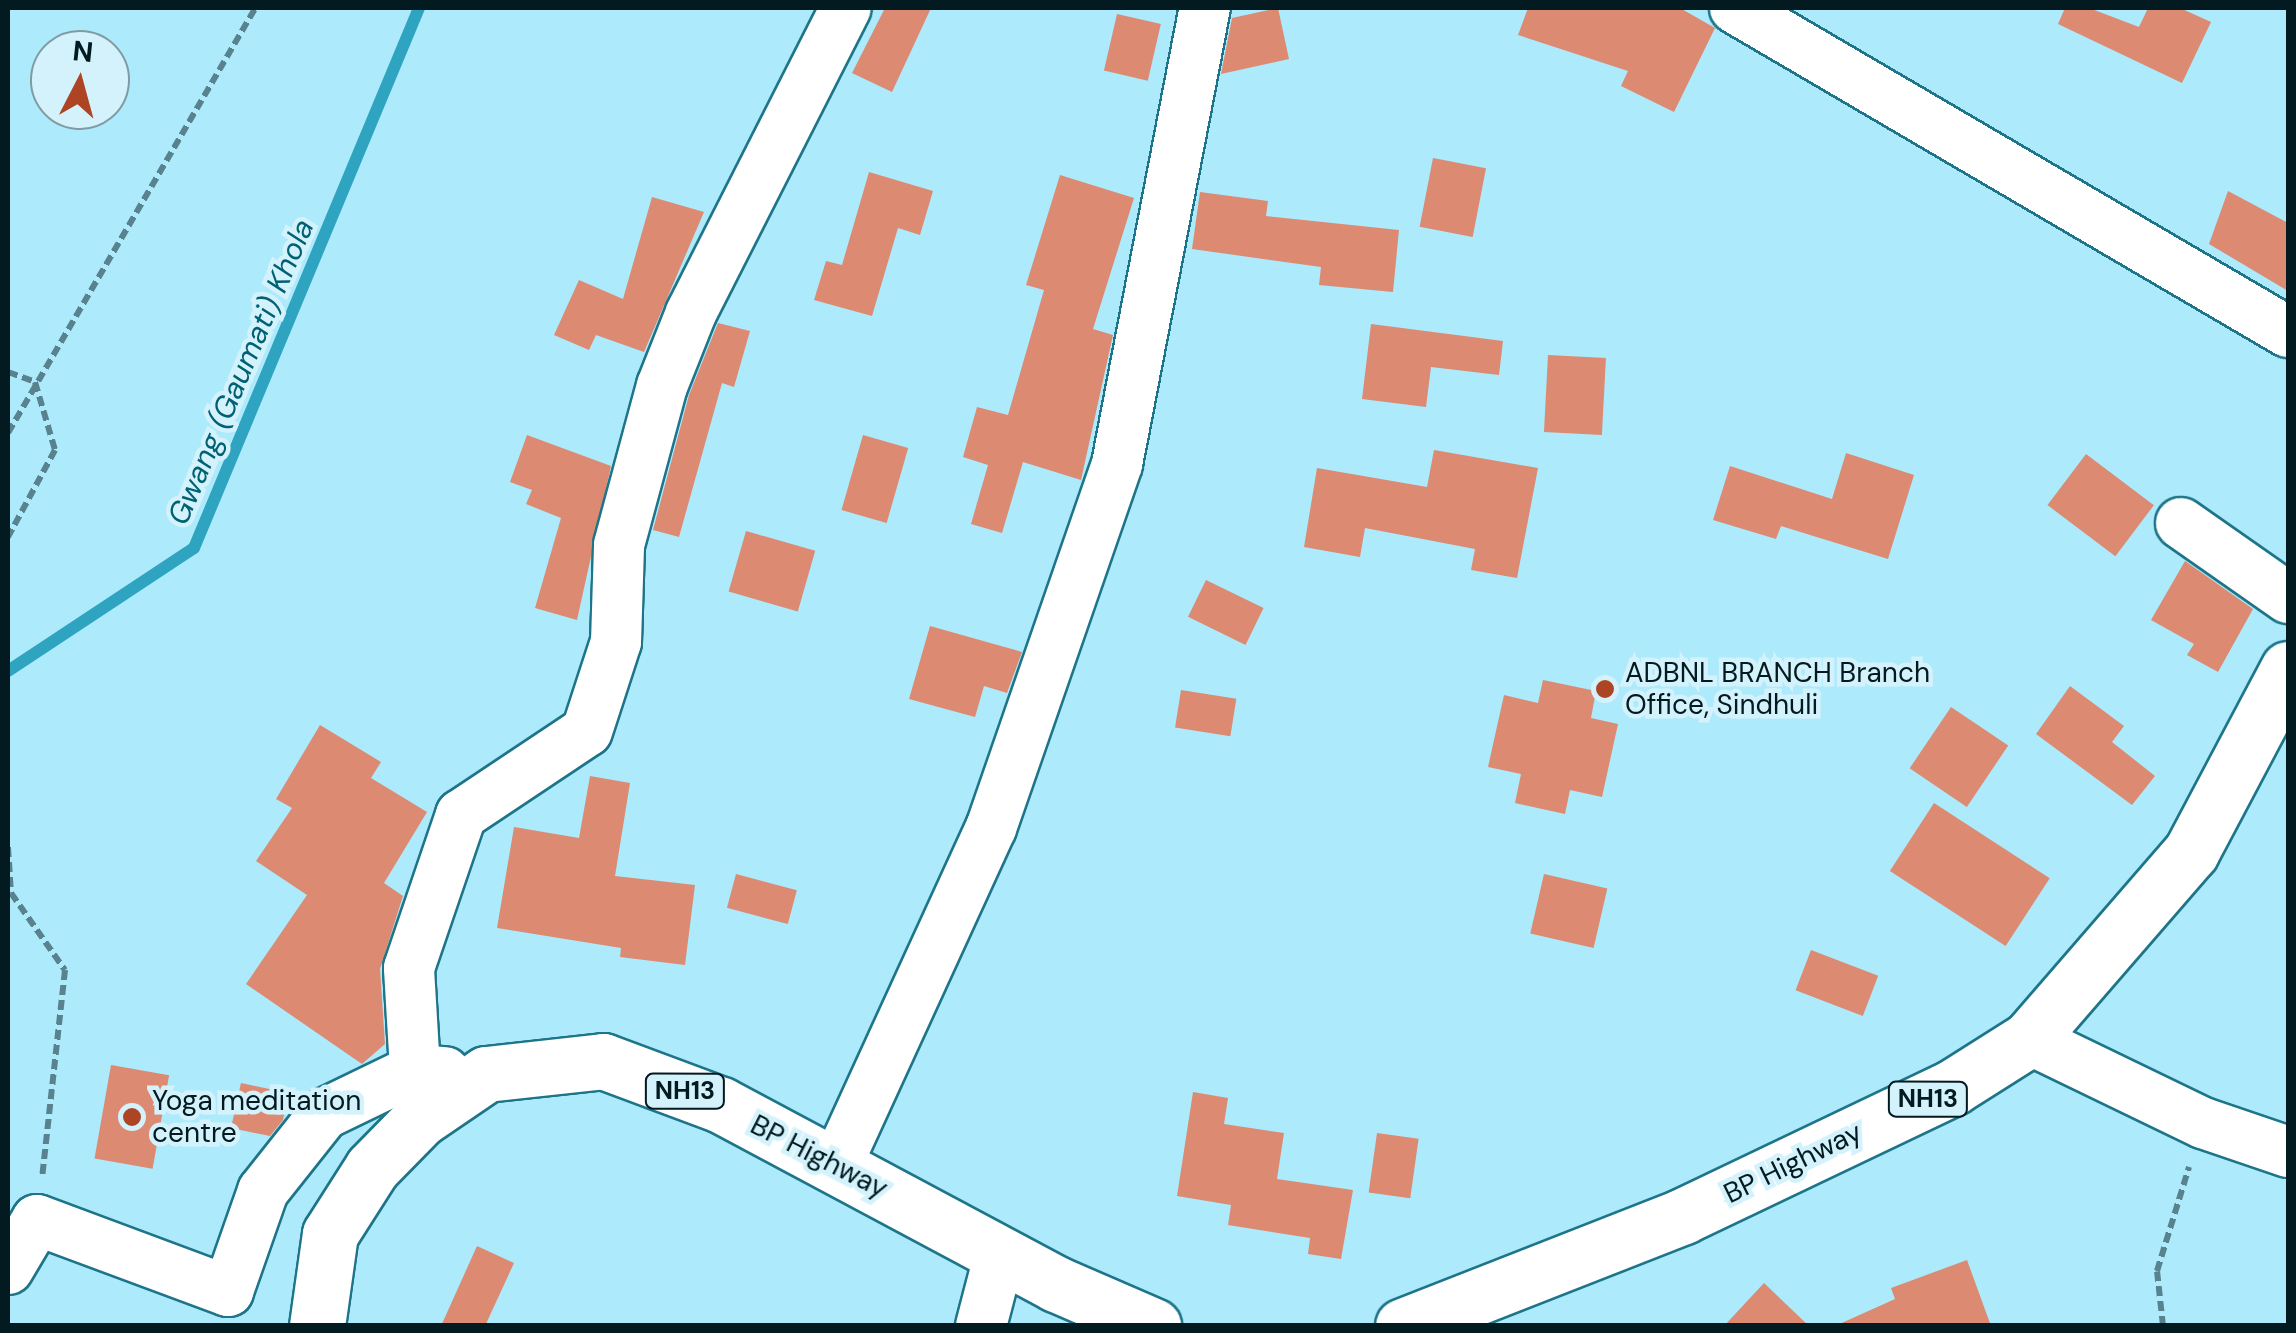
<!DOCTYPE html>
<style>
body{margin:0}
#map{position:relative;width:2296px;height:1333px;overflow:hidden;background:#aceafc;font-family:"DM Sans",sans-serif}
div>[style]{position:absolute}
.stream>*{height:12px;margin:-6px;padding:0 6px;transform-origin:6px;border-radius:6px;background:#2fa4c0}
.building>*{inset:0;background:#dc8a72;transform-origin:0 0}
.path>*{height:6px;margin-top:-3px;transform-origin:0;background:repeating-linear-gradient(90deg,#57828e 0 10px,transparent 0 15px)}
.roads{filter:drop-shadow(2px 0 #1e7589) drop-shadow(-2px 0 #1e7589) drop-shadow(0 2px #1e7589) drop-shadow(0 -2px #1e7589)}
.minor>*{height:50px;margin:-25px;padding:0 25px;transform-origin:25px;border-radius:25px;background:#fff}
.trunk>*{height:55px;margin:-27.5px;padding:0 27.5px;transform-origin:27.5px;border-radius:27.5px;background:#fff}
.dots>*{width:28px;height:28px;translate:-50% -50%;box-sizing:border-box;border:5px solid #d4f2fb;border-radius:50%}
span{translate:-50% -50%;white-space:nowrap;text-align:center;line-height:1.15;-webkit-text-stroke:9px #d4f2fb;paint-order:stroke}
.shield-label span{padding:2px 8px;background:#d4f2fb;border:2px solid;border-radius:8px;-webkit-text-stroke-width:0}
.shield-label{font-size:25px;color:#021a20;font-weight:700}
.poi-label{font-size:28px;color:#021a20}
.left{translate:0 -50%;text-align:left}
.street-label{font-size:28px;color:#021a20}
.water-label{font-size:30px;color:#006174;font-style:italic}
.frame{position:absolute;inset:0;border:10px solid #021a20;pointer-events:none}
.north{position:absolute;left:30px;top:30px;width:100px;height:100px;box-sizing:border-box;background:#d4f2fb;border:2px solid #809ca3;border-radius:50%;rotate:6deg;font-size:28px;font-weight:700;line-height:40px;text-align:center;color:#021a20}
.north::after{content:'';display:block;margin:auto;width:35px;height:45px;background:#ad4524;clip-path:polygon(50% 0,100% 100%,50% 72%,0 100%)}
</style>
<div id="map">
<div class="stream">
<i style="left:8px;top:671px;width:223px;rotate:-33.5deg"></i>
<i style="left:194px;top:548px;width:585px;rotate:-67.38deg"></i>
</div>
<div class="building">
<i style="clip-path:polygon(885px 8px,931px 8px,892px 92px,852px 73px)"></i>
<i style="clip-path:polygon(1278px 8px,1289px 59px,1221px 74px,1232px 18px)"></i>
<i style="clip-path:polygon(1528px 8px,1680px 8px,1715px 28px,1674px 112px,1621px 86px,1628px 71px,1518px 35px)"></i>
<i style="clip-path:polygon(2065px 8px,2089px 8px,2139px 27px,2148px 8px,2180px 8px,2211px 22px,2182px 83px,2058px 24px)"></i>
<i style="left:1117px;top:14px;width:45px;height:58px;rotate:13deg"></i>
<i style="left:1433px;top:158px;width:54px;height:70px;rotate:11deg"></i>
<i style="clip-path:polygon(869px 172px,933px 191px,920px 235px,898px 228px,872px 316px,814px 300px,826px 261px,842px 265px)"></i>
<i style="clip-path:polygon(1060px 175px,1134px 198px,1093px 329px,1113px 335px,1081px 480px,1023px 462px,1002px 533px,971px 524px,988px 465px,963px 457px,977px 407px,1008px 415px,1044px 290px,1026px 285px)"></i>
<i style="clip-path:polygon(2228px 191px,2288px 223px,2288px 291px,2209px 244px)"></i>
<i style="clip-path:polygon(1200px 192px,1268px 201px,1266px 216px,1399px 230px,1393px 292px,1319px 285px,1321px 267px,1192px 249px)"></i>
<i style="clip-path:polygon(652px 197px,704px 212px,644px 352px,596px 335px,589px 350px,554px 335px,579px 280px,623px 299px)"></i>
<i style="clip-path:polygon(718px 323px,750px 331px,734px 387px,722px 383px,679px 537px,653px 530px,689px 395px)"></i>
<i style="clip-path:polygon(1371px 324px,1503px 341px,1499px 375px,1431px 367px,1426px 407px,1362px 399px)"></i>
<i style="left:1548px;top:355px;width:58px;height:77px;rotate:3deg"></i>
<i style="clip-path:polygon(527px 435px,611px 466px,577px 620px,535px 608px,561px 518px,526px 504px,532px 490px,510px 482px)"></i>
<i style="left:863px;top:435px;width:47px;height:78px;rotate:16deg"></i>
<i style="clip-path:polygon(1434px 450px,1538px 468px,1517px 578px,1471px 570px,1475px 549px,1365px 528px,1360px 557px,1304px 547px,1317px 468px,1427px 487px)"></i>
<i style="clip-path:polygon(1846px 453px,1914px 475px,1888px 559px,1781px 526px,1776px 539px,1713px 520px,1730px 466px,1832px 499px)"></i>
<i style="left:2086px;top:454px;width:85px;height:64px;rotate:37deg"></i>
<i style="left:746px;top:531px;width:72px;height:63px;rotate:16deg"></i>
<i style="clip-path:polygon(2185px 561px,2253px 609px,2218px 672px,2187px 655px,2194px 644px,2151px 620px)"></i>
<i style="left:1206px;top:580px;width:64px;height:41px;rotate:26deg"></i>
<i style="clip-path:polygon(930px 626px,1022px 652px,1007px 693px,984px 686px,975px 717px,909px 699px)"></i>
<i style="clip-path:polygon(1543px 680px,1596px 691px,1591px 718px,1618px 724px,1602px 797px,1570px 790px,1565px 814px,1515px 803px,1521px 774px,1488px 767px,1504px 695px,1538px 703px)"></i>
<i style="clip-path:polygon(2070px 686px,2124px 726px,2112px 742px,2155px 776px,2132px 805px,2036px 734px)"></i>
<i style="left:1181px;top:690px;width:56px;height:38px;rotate:9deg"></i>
<i style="left:1951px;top:707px;width:69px;height:74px;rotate:34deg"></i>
<i style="clip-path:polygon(320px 725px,381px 762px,371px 778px,427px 812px,384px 883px,403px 896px,380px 969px,385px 1044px,362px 1064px,246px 984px,307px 895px,256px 861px,292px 808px,276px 799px)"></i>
<i style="clip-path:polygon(590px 776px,630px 783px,615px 876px,695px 885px,685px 965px,620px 957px,621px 948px,497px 928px,514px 827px,579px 838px)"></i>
<i style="left:1934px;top:803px;width:138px;height:81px;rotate:33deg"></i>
<i style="left:736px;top:874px;width:63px;height:35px;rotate:15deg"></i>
<i style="left:1544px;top:874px;width:65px;height:61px;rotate:13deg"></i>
<i style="left:1811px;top:950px;width:72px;height:43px;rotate:21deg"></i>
<i style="left:111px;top:1065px;width:59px;height:95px;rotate:10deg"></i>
<i style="clip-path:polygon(241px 1083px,288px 1093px,283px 1120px,270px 1136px,231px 1128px)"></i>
<i style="clip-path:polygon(1193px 1092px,1228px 1098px,1224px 1124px,1284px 1133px,1277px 1179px,1353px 1190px,1341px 1259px,1308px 1254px,1310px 1238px,1228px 1225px,1231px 1205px,1177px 1196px)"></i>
<i style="left:1377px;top:1133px;width:42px;height:60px;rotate:8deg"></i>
<i style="clip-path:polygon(477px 1246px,514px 1263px,485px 1326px,441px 1326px)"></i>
<i style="clip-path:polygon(1967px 1260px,1991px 1326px,1835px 1326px,1895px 1299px,1891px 1288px)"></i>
<i style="clip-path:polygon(1764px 1283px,1809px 1326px,1724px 1326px)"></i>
</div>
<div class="path">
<i style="left:8px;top:372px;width:29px;rotate:20deg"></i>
<i style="left:35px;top:382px;width:71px;rotate:73.6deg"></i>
<i style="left:55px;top:450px;width:99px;rotate:118.4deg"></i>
<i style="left:8px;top:433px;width:492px;rotate:-59.8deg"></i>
<i style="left:8px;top:847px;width:46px;rotate:86.3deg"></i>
<i style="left:11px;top:893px;width:94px;rotate:55deg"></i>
<i style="left:65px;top:970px;width:209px;rotate:96.3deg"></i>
<i style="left:2163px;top:1326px;width:55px;rotate:-96.2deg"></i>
<i style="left:2157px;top:1271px;width:109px;rotate:-72.9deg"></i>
</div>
<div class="roads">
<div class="minor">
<i style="left:1735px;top:8px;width:641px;rotate:30.37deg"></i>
<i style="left:2181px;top:523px;width:131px;rotate:35deg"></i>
<i style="left:2029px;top:1039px;width:193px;rotate:25.8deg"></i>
<i style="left:2203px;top:1123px;width:90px;rotate:18.8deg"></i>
<i style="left:415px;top:1070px;width:102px;rotate:-93.4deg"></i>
<i style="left:409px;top:968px;width:162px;rotate:-71.2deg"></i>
<i style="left:461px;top:815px;width:151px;rotate:-33.7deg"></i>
<i style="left:587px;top:731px;width:94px;rotate:-72deg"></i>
<i style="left:616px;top:642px;width:97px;rotate:-88.2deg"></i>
<i style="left:619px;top:545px;width:165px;rotate:-74.9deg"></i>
<i style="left:662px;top:386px;width:79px;rotate:-68.3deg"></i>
<i style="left:691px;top:313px;width:342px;rotate:-63.1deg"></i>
<i style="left:837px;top:1164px;width:370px;rotate:-65.4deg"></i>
<i style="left:991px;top:828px;width:385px;rotate:-70.9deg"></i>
<i style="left:1117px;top:464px;width:464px;rotate:-79.1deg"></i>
<i style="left:8px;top:1269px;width:57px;rotate:-59.4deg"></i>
<i style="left:37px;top:1220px;width:204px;rotate:20.4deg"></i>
<i style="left:228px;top:1291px;width:106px;rotate:-70.7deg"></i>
<i style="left:263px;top:1191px;width:98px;rotate:-51.6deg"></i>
<i style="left:324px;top:1114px;width:101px;rotate:-25.8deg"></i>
<i style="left:415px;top:1070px;width:30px;rotate:4deg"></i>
<i style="left:981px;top:1326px;width:75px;rotate:-75.4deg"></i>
</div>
<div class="trunk">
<i style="left:317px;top:1326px;width:93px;rotate:-82deg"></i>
<i style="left:330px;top:1234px;width:78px;rotate:-57.5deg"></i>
<i style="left:372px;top:1168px;width:69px;rotate:-45.6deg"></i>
<i style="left:420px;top:1119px;width:80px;rotate:-34.3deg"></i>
<i style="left:486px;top:1074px;width:118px;rotate:-6.3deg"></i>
<i style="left:603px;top:1061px;width:126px;rotate:20.4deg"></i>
<i style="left:721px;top:1105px;width:380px;rotate:28.1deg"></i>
<i style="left:1056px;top:1284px;width:106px;rotate:23.4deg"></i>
<i style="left:1403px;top:1326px;width:301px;rotate:-21.4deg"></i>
<i style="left:1683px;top:1216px;width:299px;rotate:-25.5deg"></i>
<i style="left:1953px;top:1087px;width:90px;rotate:-32.3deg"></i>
<i style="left:2029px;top:1039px;width:247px;rotate:-49.1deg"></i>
<i style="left:2191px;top:852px;width:207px;rotate:-62.1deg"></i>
</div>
</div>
<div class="dots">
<i style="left:1605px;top:689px;background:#ad4524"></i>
<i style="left:132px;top:1117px;background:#ad4524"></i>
</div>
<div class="shield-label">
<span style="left:685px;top:1091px">NH13</span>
<span style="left:1928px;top:1099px">NH13</span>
</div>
<div class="poi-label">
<span class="left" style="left:1625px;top:689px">ADBNL BRANCH Branch<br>Office, Sindhuli</span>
<span class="left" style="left:152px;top:1117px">Yoga meditation<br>centre</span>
</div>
<div class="street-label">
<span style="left:819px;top:1157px;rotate:27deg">BP Highway</span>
<span style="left:1793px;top:1163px;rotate:-26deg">BP Highway</span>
</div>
<div class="water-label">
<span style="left:241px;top:372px;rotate:-67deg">Gwang (Gaumati) Khola</span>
</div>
<div class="frame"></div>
<div class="north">N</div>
</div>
